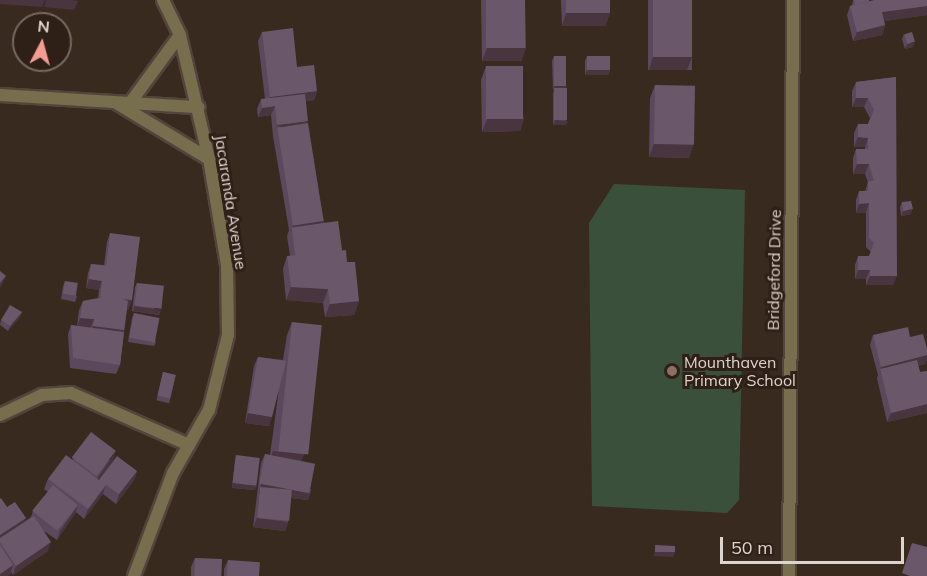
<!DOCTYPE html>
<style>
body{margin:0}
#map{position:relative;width:927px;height:576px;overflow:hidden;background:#392a20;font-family:Mulish,sans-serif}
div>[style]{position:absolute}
.green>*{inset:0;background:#3b503b}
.roads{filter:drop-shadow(2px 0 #53453c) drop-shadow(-2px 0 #53453c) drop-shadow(0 2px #53453c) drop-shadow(0 -2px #53453c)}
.minor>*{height:12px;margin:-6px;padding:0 6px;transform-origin:6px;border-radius:6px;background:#776e4e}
.wall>*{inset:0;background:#5c485d;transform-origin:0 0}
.shaded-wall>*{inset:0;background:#48353f;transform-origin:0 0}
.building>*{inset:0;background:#6a5769;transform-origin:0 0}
.dots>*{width:16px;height:16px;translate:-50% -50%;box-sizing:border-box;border:3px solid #2e2016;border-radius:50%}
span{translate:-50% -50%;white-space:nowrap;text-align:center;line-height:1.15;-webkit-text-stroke:6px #2e2016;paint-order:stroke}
.street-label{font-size:16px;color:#ded4ce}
.poi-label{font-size:16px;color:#ded4ce}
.left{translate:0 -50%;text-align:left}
.north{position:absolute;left:12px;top:12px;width:60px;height:60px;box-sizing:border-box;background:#2e2016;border:2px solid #746860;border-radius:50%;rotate:6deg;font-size:16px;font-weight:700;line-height:24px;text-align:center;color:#ded4ce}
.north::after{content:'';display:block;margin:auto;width:21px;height:27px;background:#f59c92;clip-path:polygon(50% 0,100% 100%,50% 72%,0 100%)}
.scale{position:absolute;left:720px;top:537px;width:184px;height:27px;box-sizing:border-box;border:3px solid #ded4ce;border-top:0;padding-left:8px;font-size:18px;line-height:21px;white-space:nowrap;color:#ded4ce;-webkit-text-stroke:4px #2e2016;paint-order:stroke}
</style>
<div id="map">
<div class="green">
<i style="clip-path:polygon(614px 184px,745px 190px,739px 500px,727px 513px,592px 506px,589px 223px)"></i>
</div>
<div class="roads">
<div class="minor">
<i style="left:0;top:95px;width:199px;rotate:3.5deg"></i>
<i style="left:130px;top:103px;width:84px;rotate:-53.7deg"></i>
<i style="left:118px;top:104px;width:106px;rotate:31.1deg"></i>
<i style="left:0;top:415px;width:47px;rotate:-25.5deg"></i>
<i style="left:42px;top:395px;width:29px;rotate:-4deg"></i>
<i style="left:71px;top:393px;width:129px;rotate:23.8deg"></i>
<i style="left:134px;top:576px;width:110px;rotate:-69.3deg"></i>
<i style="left:173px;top:473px;width:73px;rotate:-60.3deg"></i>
<i style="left:209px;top:410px;width:77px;rotate:-75.8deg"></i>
<i style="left:228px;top:335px;width:70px;rotate:-90.8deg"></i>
<i style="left:227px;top:265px;width:108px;rotate:-99.6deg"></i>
<i style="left:209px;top:159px;width:127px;rotate:-103.2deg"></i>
<i style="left:180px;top:35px;width:39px;rotate:-116deg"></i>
<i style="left:789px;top:576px;width:576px;rotate:-89.6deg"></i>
</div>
</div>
<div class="wall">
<i style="clip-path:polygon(481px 0,525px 0,526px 48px,521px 61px,482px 61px)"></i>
<i style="clip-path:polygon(561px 0,610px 0,610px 13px,605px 26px,562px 26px)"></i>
<i style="left:648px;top:0;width:44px;height:70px"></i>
<i style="clip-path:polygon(853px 0,869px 1px,927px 0,927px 15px,884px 21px,885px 25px,882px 35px,853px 41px,847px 15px,850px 6px,852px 5px)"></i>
<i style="clip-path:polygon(262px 32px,297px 67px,317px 91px,314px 100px,306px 101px,307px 123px,324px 222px,342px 251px,347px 262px,359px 301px,354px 315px,325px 317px,323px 303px,286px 300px,283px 269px,287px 256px,290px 256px,287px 236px,289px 230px,273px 136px,271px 115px,258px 117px,257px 109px,261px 99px,265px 99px,258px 41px)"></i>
<i style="clip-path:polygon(904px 34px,913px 47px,905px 49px,902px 39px)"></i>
<i style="clip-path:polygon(554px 56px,566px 88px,566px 125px,553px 125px,553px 93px,554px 91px,553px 91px,552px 61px)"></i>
<i style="clip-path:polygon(587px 56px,610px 70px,608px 75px,585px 75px,585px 61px)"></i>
<i style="clip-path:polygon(486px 66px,524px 118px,520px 131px,482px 132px,481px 80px)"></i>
<i style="clip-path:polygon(896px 77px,893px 285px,866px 285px,866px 279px,855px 279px,855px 265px,858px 256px,869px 256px,871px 252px,866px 247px,866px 213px,856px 213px,856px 200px,859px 191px,865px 191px,868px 182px,865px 174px,853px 174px,853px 158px,856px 149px,865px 149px,865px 147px,854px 147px,854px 133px,858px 124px,868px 124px,870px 118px,864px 107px,852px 107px,852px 91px,856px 82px)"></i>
<i style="clip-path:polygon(655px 85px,689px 158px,649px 157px,650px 98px)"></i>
<i style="clip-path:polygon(902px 202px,911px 214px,901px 216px,900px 207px)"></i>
<i style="clip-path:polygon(110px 233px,132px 300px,128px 310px,127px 309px,120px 365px,116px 374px,70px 368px,68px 334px,71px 325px,77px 326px,79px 310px,83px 301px,98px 298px,99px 290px,86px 288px,88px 273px,91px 264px,104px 265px,107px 242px)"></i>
<i style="clip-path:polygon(65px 281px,77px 297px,75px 302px,61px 299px,63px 286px)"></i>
<i style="clip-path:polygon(137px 283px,159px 315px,132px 311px,135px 287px)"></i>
<i style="clip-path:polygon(22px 312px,20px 317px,8px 331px,0 325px,1px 320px)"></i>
<i style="clip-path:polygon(134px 313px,156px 342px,154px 346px,128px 342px,132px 318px)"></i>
<i style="clip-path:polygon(292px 322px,304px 454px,301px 461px,311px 491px,308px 500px,291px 498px,288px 522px,285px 531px,253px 527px,261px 463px,265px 454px,270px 455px,279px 389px,269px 426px,245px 423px,254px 366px,258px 357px,283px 360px,287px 335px)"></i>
<i style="clip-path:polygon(873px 335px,910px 337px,927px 348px,927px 359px,925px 364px,918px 366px,920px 372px,927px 371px,927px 413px,887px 422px,877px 378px,878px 375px,870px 345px)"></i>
<i style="left:163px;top:372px;width:13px;height:29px;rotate:13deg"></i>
<i style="clip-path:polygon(236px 455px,255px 490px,232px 488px,235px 460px)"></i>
<i style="clip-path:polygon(73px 459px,113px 460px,104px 473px,137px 471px,134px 480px,116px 504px,103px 494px,84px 519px,76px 512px,57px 540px,44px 531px,48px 551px,13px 575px,11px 572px,10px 575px,0 576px,0 499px,7px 507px,26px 518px,24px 522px,31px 517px,33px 511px,48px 492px,44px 489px,48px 479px)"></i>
<i style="clip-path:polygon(195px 558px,221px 576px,191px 576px,191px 567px)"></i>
<i style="clip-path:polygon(228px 560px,259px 576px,224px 576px,224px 569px)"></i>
</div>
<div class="shaded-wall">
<i style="clip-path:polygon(0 0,45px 0,42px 7px,0 4px)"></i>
<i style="clip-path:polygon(46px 0,71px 0,78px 1px,74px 10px,44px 7px)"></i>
<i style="clip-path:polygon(927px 6px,927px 15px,879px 22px,882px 12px)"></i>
<i style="clip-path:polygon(566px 13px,610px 13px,605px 26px,562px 26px)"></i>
<i style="clip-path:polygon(885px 25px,882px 35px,853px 41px,857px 32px)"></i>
<i style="clip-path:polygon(915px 42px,913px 47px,905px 49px,907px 44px)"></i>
<i style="clip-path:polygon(487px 48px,526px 48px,521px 61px,482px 61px)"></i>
<i style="clip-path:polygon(653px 57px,692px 57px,687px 70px,649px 70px)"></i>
<i style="clip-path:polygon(587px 70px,610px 70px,608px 75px,585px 75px)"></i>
<i style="clip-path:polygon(554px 86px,567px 86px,565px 91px,554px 88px,554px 91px,553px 91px)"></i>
<i style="clip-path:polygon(317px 91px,314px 100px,266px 106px,270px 97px)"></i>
<i style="clip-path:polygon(856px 98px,868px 98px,864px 107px,852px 107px)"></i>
<i style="clip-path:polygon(275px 106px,271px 115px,258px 117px,262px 108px)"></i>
<i style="clip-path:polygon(524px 118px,520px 131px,482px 132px,487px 119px)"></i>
<i style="clip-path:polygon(555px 120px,568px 121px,566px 125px,553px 125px)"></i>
<i style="clip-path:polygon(308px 121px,305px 131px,277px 126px,273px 134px,277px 125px)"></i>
<i style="clip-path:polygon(858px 137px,868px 138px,865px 147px,854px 147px)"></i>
<i style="clip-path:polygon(654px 144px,694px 144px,689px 158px,649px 157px)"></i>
<i style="clip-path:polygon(857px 164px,869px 164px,865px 174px,853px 174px)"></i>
<i style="clip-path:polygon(869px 203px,866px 213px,856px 213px,859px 204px)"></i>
<i style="clip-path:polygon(913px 209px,911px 214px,901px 216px,903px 211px)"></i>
<i style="clip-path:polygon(324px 221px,321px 231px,291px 231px,293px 225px)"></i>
<i style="clip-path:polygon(858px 270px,870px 270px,866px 279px,855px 279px)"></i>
<i style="clip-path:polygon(6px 276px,2px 285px,0 288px,0 283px)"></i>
<i style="clip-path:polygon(870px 276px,897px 276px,893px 285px,866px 285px)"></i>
<i style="clip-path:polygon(89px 279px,102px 281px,99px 290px,86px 288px)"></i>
<i style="clip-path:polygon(291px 287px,328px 289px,323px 303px,286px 300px)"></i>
<i style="clip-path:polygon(123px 299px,132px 300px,128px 310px,119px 309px)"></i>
<i style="clip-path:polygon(359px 301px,354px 315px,325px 317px,330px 304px)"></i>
<i style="left:134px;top:306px;width:27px;height:5px;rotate:8deg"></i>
<i style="clip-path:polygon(22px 312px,20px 317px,8px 331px,10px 326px)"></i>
<i style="clip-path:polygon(80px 318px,94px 319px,90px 329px,77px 327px)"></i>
<i style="left:93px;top:326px;width:31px;height:10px;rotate:7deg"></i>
<i style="clip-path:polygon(927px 355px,927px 359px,925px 364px,881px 375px,880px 370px,881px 367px)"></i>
<i style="clip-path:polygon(927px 404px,927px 413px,887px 422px,891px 413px)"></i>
<i style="clip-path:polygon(248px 413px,272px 417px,269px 426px,245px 423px)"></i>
<i style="clip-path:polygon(116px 451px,113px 460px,95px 487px,98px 477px)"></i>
<i style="clip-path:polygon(273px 451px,304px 454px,299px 468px,268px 464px)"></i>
<i style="clip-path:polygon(137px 471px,134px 480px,116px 504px,119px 494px)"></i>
<i style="clip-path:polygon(233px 483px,257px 486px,255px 490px,232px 488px)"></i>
<i style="clip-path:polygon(261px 484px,311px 491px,308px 500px,259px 494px,260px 487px,258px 494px)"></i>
<i style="clip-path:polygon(106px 485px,103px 494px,84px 519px,88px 509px)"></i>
<i style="clip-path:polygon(78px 505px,75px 514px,57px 540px,60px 531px)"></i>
<i style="clip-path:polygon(26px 518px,22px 528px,0 542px,0 535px)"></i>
<i style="clip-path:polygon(257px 518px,288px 522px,285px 531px,253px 527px)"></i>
<i style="clip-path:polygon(51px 542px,48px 551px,13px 575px,16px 566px)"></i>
<i style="clip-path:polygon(655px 552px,675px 552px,673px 557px,653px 556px)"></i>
<i style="clip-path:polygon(13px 565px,10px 575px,8px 576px,0 576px,0 574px)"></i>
</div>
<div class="building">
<i style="left:486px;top:0;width:39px;height:48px"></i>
<i style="left:566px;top:0;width:44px;height:13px"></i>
<i style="left:653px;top:0;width:39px;height:57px"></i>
<i style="clip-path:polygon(854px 0,869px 0,869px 1px,855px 5px)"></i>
<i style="clip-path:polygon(874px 0,927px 0,927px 6px,882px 12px,885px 25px,857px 32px,850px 6px)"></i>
<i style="clip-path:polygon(293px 28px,297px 67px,314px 65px,317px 91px,270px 97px,262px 32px)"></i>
<i style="left:912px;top:32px;width:10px;height:8px;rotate:73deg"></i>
<i style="left:554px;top:56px;width:12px;height:30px"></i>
<i style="left:587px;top:56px;width:23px;height:14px"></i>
<i style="left:486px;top:66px;width:37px;height:53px"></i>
<i style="clip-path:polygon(896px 77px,897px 276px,870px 276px,870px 270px,858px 270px,858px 256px,869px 256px,874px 243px,869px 238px,869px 203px,859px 204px,859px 191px,868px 191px,868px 181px,874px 181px,869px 164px,857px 164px,856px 149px,868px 149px,868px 138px,858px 137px,858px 124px,868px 124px,874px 110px,868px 98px,856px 98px,856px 82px)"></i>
<i style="left:655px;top:85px;width:40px;height:59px;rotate:1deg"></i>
<i style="left:554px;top:88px;width:13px;height:32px"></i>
<i style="clip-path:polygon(305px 94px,308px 121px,277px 125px,275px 106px,262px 108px,261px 99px)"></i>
<i style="left:308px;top:123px;width:99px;height:31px;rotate:81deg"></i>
<i style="clip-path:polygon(911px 201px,913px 209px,903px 211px,902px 202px)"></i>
<i style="left:338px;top:221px;width:30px;height:47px;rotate:82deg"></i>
<i style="clip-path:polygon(110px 233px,140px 237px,132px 300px,123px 299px,128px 301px,124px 330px,93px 326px,94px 319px,80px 318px,83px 301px,100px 298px,102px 281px,89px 279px,91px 264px,106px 266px)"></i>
<i style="clip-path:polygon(346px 250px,347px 262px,355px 262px,359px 301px,330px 304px,328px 289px,291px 287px,287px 256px)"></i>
<i style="clip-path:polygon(0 271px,6px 276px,0 283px)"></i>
<i style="left:65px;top:281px;width:13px;height:13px;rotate:9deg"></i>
<i style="left:137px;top:283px;width:27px;height:23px;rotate:6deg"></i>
<i style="clip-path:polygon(10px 305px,22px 312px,10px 326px,1px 320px)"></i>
<i style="left:134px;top:313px;width:26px;height:25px;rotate:11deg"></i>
<i style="left:292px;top:322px;width:30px;height:130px;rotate:6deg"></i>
<i style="clip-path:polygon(71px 325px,124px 332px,120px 365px,73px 358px)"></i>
<i style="clip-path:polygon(908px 327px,910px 337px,923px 334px,927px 348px,927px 355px,881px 367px,873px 335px)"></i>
<i style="clip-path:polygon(258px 357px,286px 361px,272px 417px,248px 413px)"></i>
<i style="clip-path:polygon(917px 360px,920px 372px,927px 371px,927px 404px,891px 413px,880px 369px)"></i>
<i style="left:163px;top:372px;width:13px;height:24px;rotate:13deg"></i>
<i style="left:91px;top:432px;width:31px;height:32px;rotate:37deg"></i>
<i style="left:265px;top:454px;width:51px;height:30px;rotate:11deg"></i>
<i style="clip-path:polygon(66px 455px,99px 480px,117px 456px,137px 471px,119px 494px,106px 485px,88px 509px,48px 479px)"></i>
<i style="left:236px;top:455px;width:24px;height:28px;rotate:7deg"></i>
<i style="left:53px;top:485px;width:32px;height:33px;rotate:39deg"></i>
<i style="left:260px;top:487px;width:32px;height:31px;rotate:5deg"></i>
<i style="clip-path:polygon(1px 498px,7px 507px,15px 502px,26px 518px,0 535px,0 499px)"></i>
<i style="clip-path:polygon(34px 516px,51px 542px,16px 566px,0 542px,0 538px)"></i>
<i style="clip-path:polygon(912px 543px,927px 547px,927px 576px,910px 576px,902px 573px)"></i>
<i style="clip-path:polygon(0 545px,13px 565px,0 574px)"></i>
<i style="clip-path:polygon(655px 545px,675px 546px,675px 552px,655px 552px)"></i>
<i style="left:195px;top:558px;width:27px;height:18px;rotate:2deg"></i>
<i style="left:228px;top:560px;width:32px;height:16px;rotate:4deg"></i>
</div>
<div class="dots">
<i style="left:672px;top:371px;background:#8d6e63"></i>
</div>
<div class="street-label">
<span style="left:231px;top:202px;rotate:81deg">Jacaranda Avenue</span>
<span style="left:774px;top:270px;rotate:-89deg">Bridgeford Drive</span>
</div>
<div class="poi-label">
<span class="left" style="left:684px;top:371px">Mounthaven<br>Primary School</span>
</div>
<div class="north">N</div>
<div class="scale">50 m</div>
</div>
